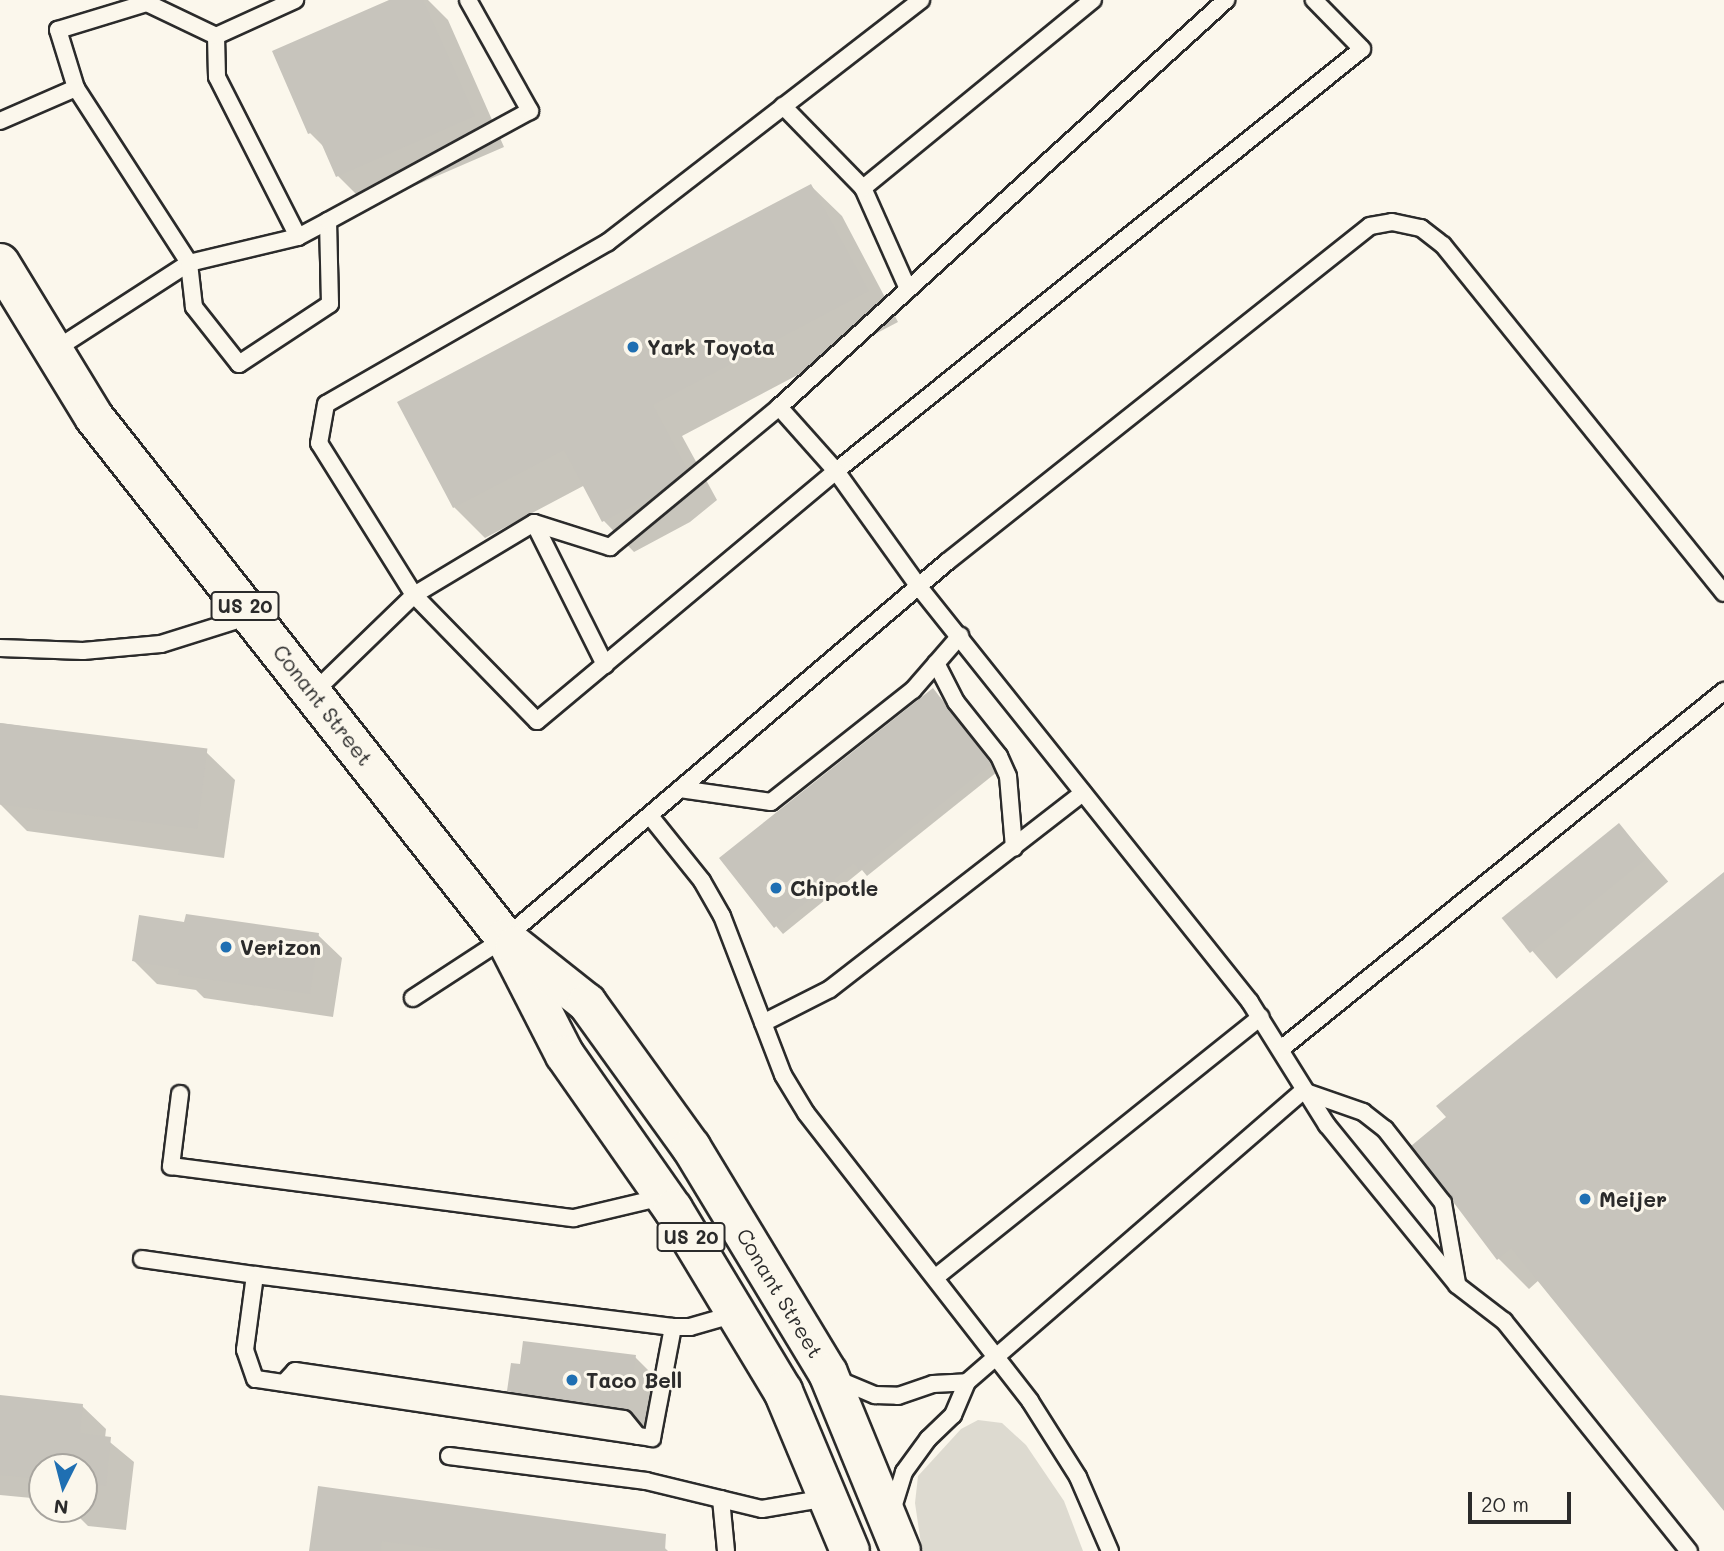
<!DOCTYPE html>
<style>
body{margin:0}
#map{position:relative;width:1724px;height:1551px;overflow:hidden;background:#fbf7ec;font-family:Mali,sans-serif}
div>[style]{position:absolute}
.green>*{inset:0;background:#dddad0}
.shadow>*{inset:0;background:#0003;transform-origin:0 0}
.building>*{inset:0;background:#c7c4bc;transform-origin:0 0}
.roads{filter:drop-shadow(2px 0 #2b2b2b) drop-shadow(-2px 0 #2b2b2b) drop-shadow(0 2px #2b2b2b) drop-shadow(0 -2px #2b2b2b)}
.service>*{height:16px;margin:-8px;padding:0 8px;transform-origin:8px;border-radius:8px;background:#fbf7ec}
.primary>*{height:38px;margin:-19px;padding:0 19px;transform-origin:19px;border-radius:19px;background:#fbf7ec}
.dots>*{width:19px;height:19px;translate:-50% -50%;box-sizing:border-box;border:4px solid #fbf7ec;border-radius:50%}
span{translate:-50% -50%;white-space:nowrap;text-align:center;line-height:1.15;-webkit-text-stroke:6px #fbf7ec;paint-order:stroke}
.shield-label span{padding:2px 5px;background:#fbf7ec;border:2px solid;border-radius:5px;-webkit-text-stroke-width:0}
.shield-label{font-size:19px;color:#2b2b2b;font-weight:700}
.poi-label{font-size:21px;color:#2b2b2b;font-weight:700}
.left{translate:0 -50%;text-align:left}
.street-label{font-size:21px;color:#2b2b2b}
.north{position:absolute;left:28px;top:1453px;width:70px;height:70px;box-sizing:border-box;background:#fbf7ec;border:2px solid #a8a59f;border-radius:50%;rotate:186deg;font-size:19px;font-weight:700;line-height:28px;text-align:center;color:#2b2b2b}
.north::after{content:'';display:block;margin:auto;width:24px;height:32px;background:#1f6fb2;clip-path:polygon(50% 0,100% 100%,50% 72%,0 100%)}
.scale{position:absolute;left:1468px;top:1492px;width:103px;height:32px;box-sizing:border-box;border:4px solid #2b2b2b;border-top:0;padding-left:9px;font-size:21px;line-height:24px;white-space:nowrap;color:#2b2b2b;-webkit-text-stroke:5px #fbf7ec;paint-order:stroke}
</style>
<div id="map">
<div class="green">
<i style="clip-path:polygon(978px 1420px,1002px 1423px,1026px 1445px,1064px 1501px,1083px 1551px,922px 1551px,915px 1503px,918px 1476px,961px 1429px)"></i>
</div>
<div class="shadow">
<i style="clip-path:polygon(393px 0,428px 0,448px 20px,504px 147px,368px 206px,338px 176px,326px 149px,310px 133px)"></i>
<i style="clip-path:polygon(811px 186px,842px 216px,898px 322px,682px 436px,717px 500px,690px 522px,634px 552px,604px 521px,585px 485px,485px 538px,454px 507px)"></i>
<i style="clip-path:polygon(940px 697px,997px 772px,867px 876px,862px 870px,783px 934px,776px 926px)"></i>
<i style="clip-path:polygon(0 723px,206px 752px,235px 780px,224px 858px,27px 831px,0 804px)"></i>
<i style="left:1619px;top:825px;width:75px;height:148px;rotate:49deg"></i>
<i style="clip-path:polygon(1724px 874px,1724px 1508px,1539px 1280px,1529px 1289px,1498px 1258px)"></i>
<i style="clip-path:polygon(186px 924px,318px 935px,342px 958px,333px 1017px,204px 998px,196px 990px,157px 984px,134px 961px)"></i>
<i style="clip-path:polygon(635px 1357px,658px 1380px,651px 1430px,532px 1414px,509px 1390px)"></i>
<i style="clip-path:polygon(0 1396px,82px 1406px,106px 1429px,105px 1438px,134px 1462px,126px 1530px,88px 1526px,71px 1509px,84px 1509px,84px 1467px,42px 1467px,42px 1499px,0 1495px)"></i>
<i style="clip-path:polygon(319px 1488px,650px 1534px,668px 1551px,311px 1551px)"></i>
</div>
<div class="building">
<i style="clip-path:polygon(389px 0,423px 0,475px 116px,336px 177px,316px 131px,308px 134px,272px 51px)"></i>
<i style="clip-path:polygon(811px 184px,869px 291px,653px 405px,687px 469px,660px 492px,602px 522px,564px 450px,453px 508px,397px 402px)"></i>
<i style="clip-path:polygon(933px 688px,991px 764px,859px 870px,854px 863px,774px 928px,719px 858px)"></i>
<i style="left:0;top:723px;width:209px;height:81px;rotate:7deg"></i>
<i style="left:1619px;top:823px;width:45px;height:151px;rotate:51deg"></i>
<i style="clip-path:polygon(1724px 872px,1724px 1511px,1511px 1248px,1497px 1260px,1411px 1146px,1446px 1117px,1436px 1106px)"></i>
<i style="clip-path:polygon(186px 914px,319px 933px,310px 994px,178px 975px,179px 969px,132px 961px,139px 915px,184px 922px)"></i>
<i style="clip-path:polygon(523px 1341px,636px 1355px,628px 1408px,507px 1391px,511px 1363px,520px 1364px)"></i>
<i style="clip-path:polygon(0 1395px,83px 1404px,80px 1433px,111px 1437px,106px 1486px,84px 1484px,84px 1467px,42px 1467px,42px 1479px,0 1475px)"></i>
<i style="clip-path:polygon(318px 1486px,666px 1534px,665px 1551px,453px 1551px,382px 1541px,381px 1551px,309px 1551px)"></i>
</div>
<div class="roads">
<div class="service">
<i style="left:921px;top:0;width:396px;rotate:142.3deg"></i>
<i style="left:608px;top:242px;width:325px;rotate:150.1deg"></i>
<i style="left:326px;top:404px;width:40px;rotate:100deg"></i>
<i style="left:319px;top:443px;width:179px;rotate:58deg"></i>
<i style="left:414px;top:595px;width:176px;rotate:45.7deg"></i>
<i style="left:537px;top:721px;width:390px;rotate:-39.9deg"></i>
<i style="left:836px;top:471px;width:674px;rotate:-38.74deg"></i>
<i style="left:1362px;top:49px;width:69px;rotate:-134.4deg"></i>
<i style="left:216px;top:36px;width:41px;rotate:88.6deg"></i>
<i style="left:217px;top:77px;width:179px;rotate:63.1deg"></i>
<i style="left:76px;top:88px;width:61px;rotate:-107.2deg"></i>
<i style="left:58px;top:30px;width:93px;rotate:-16.9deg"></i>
<i style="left:147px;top:3px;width:76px;rotate:25.6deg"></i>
<i style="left:216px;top:36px;width:87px;rotate:-24.5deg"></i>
<i style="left:783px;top:106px;width:115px;rotate:45.7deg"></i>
<i style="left:0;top:121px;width:83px;rotate:-23.5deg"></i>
<i style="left:76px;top:88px;width:208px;rotate:57.1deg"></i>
<i style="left:189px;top:263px;width:162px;rotate:147.1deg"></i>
<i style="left:328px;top:221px;width:83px;rotate:88.6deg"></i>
<i style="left:330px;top:304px;width:109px;rotate:146.6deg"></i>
<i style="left:239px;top:364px;width:73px;rotate:-128.3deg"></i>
<i style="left:194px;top:307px;width:44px;rotate:-96.5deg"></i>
<i style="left:189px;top:263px;width:112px;rotate:-13.4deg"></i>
<i style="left:298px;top:237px;width:34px;rotate:-28deg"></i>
<i style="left:328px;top:221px;width:230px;rotate:-28.6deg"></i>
<i style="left:530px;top:111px;width:127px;rotate:-119.2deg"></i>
<i style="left:908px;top:289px;width:111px;rotate:-114deg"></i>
<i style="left:863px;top:188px;width:297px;rotate:-39.3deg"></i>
<i style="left:779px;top:407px;width:86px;rotate:48.3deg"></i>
<i style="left:836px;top:471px;width:143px;rotate:54.4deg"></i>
<i style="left:919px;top:587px;width:531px;rotate:51.42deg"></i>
<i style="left:1250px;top:1002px;width:145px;rotate:58deg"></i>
<i style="left:1327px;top:1125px;width:206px;rotate:50.9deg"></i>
<i style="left:1457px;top:1285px;width:59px;rotate:37.5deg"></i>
<i style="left:1504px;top:1321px;width:295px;rotate:51.2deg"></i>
<i style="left:534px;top:523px;width:159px;rotate:63.4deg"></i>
<i style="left:0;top:648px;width:83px;rotate:2.1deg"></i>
<i style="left:83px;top:651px;width:78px;rotate:-5.1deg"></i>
<i style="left:161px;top:644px;width:93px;rotate:-17.5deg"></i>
<i style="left:936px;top:663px;width:44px;rotate:62.9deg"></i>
<i style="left:956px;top:702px;width:69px;rotate:51.5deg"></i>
<i style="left:999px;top:756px;width:22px;rotate:66deg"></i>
<i style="left:1008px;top:776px;width:72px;rotate:85.2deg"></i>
<i style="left:313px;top:693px;width:141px;rotate:-44.1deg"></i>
<i style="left:414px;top:595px;width:140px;rotate:-31deg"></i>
<i style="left:534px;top:523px;width:80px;rotate:17.5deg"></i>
<i style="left:610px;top:547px;width:219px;rotate:-39.6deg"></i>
<i style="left:779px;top:407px;width:605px;rotate:-42.32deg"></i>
<i style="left:680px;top:789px;width:92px;rotate:8.1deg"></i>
<i style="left:771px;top:802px;width:181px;rotate:-38.3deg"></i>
<i style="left:913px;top:690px;width:72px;rotate:-49deg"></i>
<i style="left:650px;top:816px;width:83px;rotate:51.3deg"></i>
<i style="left:702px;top:881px;width:40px;rotate:60.3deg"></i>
<i style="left:722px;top:916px;width:170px;rotate:69deg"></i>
<i style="left:783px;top:1075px;width:44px;rotate:58.8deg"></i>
<i style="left:806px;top:1113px;width:365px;rotate:52.1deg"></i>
<i style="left:1030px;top:1401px;width:90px;rotate:57.7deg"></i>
<i style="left:1078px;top:1477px;width:81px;rotate:66.6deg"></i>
<i style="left:413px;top:998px;width:110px;rotate:-33.1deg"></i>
<i style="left:505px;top:938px;width:580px;rotate:-40.39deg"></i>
<i style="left:947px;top:562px;width:540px;rotate:-38.46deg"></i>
<i style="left:1370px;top:226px;width:22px;rotate:-10deg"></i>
<i style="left:1392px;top:222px;width:30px;rotate:12deg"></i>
<i style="left:1421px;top:228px;width:28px;rotate:38deg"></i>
<i style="left:1443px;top:245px;width:447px;rotate:51.1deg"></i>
<i style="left:763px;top:1023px;width:75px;rotate:-26.9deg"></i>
<i style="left:830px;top:989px;width:320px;rotate:-37.8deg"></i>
<i style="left:1281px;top:1049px;width:570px;rotate:-38.94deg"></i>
<i style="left:180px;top:1094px;width:73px;rotate:97.1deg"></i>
<i style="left:171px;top:1166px;width:406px;rotate:7.4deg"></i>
<i style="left:574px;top:1218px;width:91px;rotate:-13.3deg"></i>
<i style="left:142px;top:1259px;width:114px;rotate:8.1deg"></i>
<i style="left:936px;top:1277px;width:416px;rotate:-38.7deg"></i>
<i style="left:673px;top:1327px;width:113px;rotate:100.7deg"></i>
<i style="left:652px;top:1438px;width:401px;rotate:-171.5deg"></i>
<i style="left:255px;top:1379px;width:31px;rotate:-109deg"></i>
<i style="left:245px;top:1350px;width:76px;rotate:-82.4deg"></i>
<i style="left:255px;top:1275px;width:421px;rotate:7.1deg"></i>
<i style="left:673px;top:1327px;width:17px"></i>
<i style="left:690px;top:1327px;width:47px;rotate:-16.1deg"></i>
<i style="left:839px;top:1380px;width:39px;rotate:23deg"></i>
<i style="left:875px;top:1395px;width:23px;rotate:2deg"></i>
<i style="left:898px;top:1396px;width:37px;rotate:-19deg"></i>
<i style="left:933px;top:1384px;width:34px;rotate:-3deg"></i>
<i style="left:284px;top:1383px;width:16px;rotate:-47deg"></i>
<i style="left:295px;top:1371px;width:332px;rotate:8.3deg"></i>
<i style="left:624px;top:1419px;width:22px;rotate:51deg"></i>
<i style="left:449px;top:1456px;width:199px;rotate:7.2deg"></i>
<i style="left:646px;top:1481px;width:119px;rotate:13.6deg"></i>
<i style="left:762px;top:1509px;width:66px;rotate:-9.6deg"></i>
<i style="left:721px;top:1499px;width:52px;rotate:84.5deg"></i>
<i style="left:892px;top:1511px;width:41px;rotate:-72.9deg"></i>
<i style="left:904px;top:1472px;width:41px;rotate:-54deg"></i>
<i style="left:928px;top:1439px;width:35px;rotate:-44deg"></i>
<i style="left:953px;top:1415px;width:36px;rotate:-67deg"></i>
<i style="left:967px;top:1382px;width:444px;rotate:-40.9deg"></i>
<i style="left:1303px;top:1091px;width:64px;rotate:19.3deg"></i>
<i style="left:1363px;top:1112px;width:28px;rotate:38deg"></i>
<i style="left:1385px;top:1129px;width:94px;rotate:51.9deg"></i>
<i style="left:1443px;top:1203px;width:81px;rotate:80.1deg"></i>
</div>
<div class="primary">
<i style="left:0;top:263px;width:180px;rotate:58.6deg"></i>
<i style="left:94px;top:417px;width:664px;rotate:51.73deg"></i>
<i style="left:505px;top:938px;width:131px;rotate:62.9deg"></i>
<i style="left:565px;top:1055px;width:188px;rotate:55deg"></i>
<i style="left:673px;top:1209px;width:213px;rotate:58.9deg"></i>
<i style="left:783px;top:1391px;width:173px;rotate:67.3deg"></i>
<i style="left:515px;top:946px;width:92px;rotate:38.4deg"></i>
<i style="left:587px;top:1003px;width:178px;rotate:54.2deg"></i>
<i style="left:691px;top:1147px;width:264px;rotate:58.8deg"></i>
<i style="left:828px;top:1373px;width:192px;rotate:67.7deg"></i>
</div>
</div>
<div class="dots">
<i style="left:633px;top:347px;background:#1f6fb2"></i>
<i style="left:776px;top:888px;background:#1f6fb2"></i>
<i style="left:226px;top:947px;background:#1f6fb2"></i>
<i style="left:1585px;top:1199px;background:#1f6fb2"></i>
<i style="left:572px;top:1380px;background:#1f6fb2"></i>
</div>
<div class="shield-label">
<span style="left:245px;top:606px">US 20</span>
<span style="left:691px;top:1237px">US 20</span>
</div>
<div class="poi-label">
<span class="left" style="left:647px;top:347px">Yark Toyota</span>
<span class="left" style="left:790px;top:888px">Chipotle</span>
<span class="left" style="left:240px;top:947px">Verizon</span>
<span class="left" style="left:1599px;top:1199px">Meijer</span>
<span class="left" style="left:586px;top:1380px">Taco Bell</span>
</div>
<div class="street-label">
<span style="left:323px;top:705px;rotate:52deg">Conant Street</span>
<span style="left:780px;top:1293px;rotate:59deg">Conant Street</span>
</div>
<div class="north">N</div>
<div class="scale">20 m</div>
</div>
